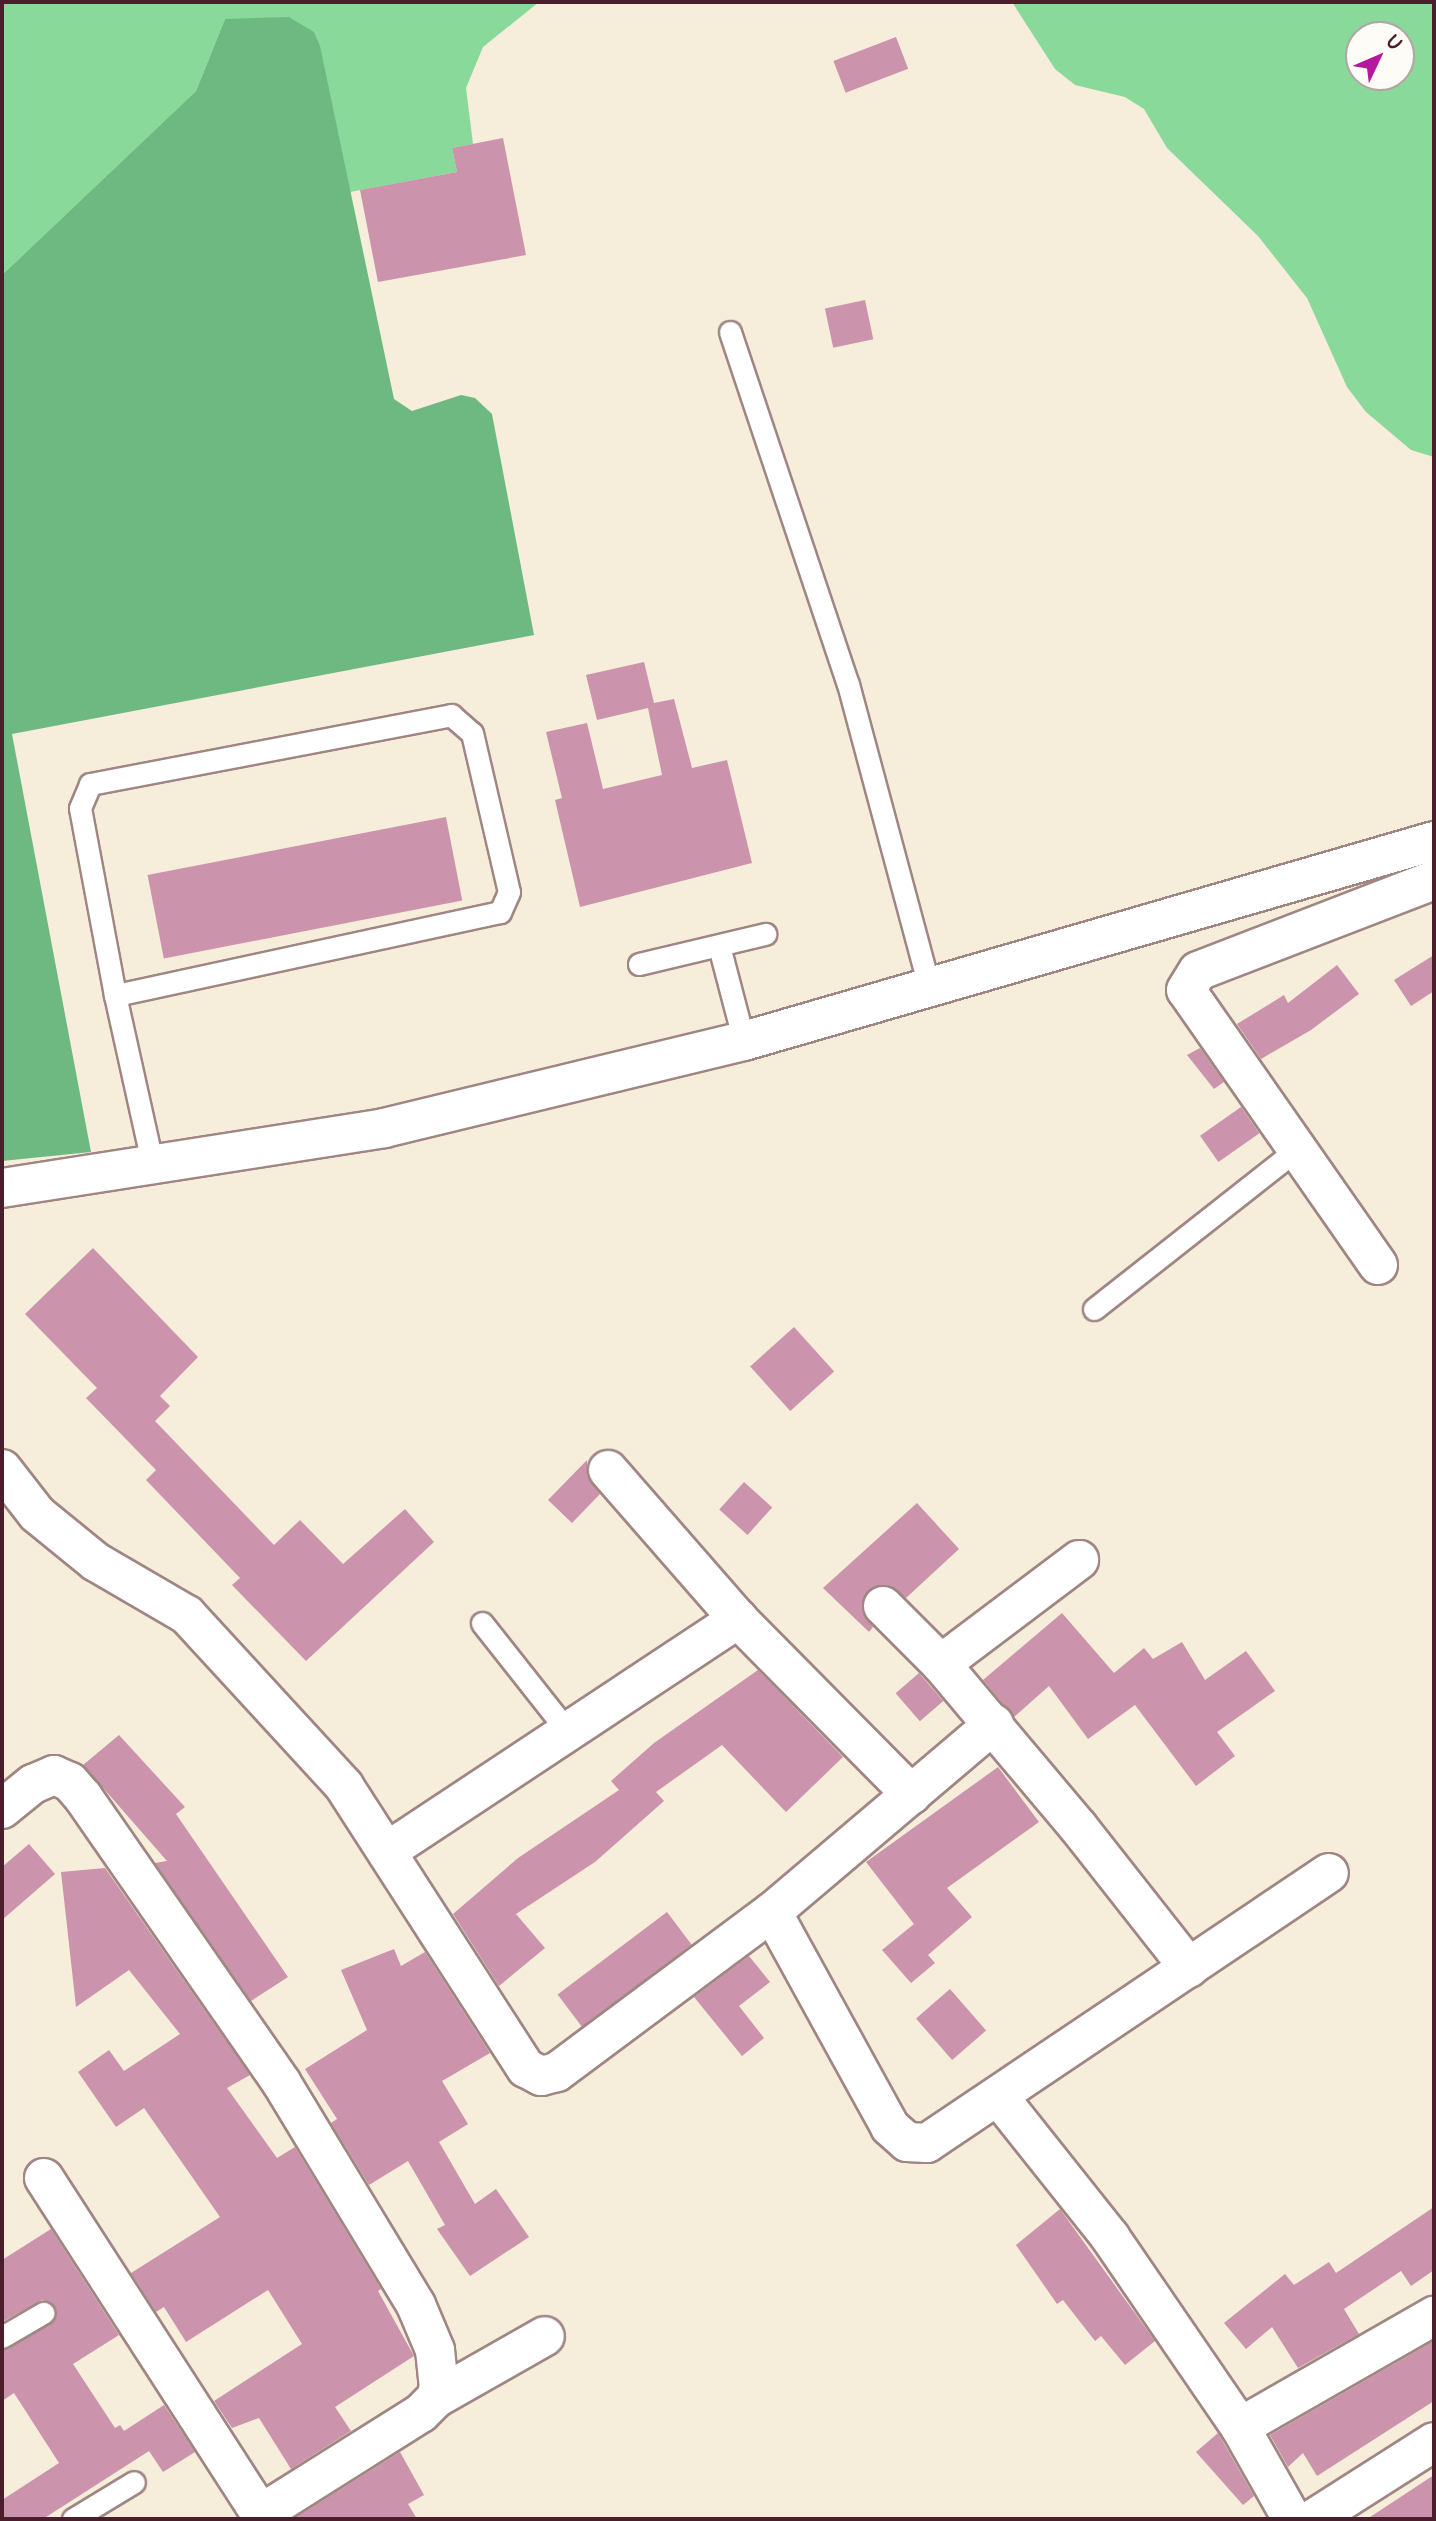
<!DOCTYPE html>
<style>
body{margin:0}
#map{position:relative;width:1436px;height:2521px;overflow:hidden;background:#f6eddb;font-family:Pangolin,sans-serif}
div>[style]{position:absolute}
.green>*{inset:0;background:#88d99a}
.forest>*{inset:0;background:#6eb982}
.building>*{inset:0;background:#cb93ac;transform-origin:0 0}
.roads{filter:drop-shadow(2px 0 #a08683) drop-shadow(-2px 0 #a08683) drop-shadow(0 2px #a08683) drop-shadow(0 -2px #a08683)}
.lane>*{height:21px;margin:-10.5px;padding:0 10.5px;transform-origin:10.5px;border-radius:10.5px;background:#fff}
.street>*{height:38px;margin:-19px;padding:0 19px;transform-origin:19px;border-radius:19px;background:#fff}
span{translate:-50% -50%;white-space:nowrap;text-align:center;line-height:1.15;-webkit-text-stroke:6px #fdfcf7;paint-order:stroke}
.frame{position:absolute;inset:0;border:4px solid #4a1f2b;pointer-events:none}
.north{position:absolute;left:1345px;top:21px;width:70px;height:70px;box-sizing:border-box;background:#fdfcf7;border:2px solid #b5a4a5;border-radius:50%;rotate:46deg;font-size:19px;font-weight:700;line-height:28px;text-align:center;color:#4a1f2b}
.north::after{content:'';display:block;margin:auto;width:24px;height:32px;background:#b5179e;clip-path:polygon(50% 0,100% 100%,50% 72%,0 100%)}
</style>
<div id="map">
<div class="green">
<i style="clip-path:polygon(2px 2px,539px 2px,483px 47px,466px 88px,473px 144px,452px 148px,457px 172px,350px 192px,314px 32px,225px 19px,196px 91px,2px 275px)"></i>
<i style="clip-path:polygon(evenodd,1012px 2px,1434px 2px,1434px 457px,1411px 450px,1366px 412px,1347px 387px,1307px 298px,1258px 236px,1167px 148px,1144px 109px,1125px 97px,1075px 85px,1055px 69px,1012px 2px,1359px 35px,1401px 35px,1401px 77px,1359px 77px,1359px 35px)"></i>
</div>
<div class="forest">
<i style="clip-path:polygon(289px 17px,314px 32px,320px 46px,394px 399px,412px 411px,461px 395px,475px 398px,492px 414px,534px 635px,12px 734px,91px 1152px,2px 1161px,2px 275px,196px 91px,225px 19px)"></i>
</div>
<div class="building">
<i style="left:896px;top:37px;width:34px;height:67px;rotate:69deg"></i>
<i style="clip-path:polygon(503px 138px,526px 255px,378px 282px,360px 190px,457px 172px,452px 148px)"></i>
<i style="left:865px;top:300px;width:40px;height:41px;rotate:78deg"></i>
<i style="clip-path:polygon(644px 662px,654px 703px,674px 699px,692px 768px,727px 760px,752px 863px,580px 907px,555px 800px,562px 798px,546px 732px,587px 723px,603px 789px,662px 775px,648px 708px,597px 720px,586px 675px)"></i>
<i style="left:446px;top:817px;width:85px;height:304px;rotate:79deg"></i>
<i style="clip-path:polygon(1434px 955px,1434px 991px,1411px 1006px,1394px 980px)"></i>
<i style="clip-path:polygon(1337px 965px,1359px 994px,1311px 1030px,1261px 1059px,1237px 1024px,1284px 995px,1288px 1003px)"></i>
<i style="clip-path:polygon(1200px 1048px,1224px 1082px,1214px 1089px,1187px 1055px)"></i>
<i style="left:1241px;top:1107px;width:32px;height:50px;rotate:55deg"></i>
<i style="clip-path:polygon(93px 1248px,198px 1357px,160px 1396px,170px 1406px,155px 1421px,274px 1545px,300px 1520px,343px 1564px,405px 1509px,434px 1542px,306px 1661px,232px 1585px,240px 1578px,146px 1480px,156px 1470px,86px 1398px,97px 1388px,25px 1314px)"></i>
<i style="left:794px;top:1327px;width:60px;height:59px;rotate:48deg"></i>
<i style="clip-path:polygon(587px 1460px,587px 1475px,600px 1494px,572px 1523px,548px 1500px)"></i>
<i style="left:744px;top:1482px;width:38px;height:37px;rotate:42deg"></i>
<i style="clip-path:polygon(917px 1503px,959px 1549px,906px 1598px,888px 1585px,868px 1590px,862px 1611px,873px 1627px,869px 1632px,823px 1588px)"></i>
<i style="clip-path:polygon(1062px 1613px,1114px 1673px,1144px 1648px,1153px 1659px,1182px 1642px,1205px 1680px,1246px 1651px,1275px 1691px,1217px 1732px,1235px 1756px,1196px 1786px,1135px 1705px,1088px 1739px,1049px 1686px,1014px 1717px,983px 1680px)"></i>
<i style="clip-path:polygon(758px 1670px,843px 1757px,786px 1812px,722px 1745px,656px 1792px,664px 1801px,595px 1862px,516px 1914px,545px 1948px,499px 1986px,453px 1914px,518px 1858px,619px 1790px,611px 1781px,654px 1743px)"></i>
<i style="left:919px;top:1673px;width:37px;height:31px;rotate:49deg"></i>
<i style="clip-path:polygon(119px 1735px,185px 1807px,176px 1814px,288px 1977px,251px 2001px,155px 1863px,167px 1861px,83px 1765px)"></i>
<i style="clip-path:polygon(998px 1767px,1039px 1822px,947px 1888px,972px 1917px,928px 1955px,935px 1963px,911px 1983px,882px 1950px,914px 1924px,866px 1862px)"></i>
<i style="clip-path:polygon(29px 1844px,55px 1874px,2px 1920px,2px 1867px)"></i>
<i style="clip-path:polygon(105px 1868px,250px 2075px,227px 2088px,277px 2158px,295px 2147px,381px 2289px,378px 2291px,414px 2356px,335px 2407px,351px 2431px,291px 2469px,259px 2418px,232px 2428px,214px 2401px,302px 2344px,268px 2290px,186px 2342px,164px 2307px,156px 2312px,131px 2273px,220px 2217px,144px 2108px,116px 2127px,78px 2072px,109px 2050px,124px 2071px,180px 2034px,129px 1970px,76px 2007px,61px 1872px)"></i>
<i style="left:667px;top:1912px;width:41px;height:137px;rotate:53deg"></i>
<i style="clip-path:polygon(394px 1949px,401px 1966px,425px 1952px,490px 2053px,442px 2081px,468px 2124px,439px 2142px,475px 2204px,496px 2189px,529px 2237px,470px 2276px,437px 2229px,445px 2225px,408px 2161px,369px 2185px,331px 2123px,337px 2119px,305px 2069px,367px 2030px,341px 1970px)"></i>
<i style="clip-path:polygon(749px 1956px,770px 1982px,739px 2006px,764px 2038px,742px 2056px,694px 1997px)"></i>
<i style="left:950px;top:1989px;width:55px;height:45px;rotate:49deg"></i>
<i style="clip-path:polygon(1434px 2207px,1434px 2270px,1411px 2286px,1401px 2271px,1344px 2309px,1359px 2334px,1298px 2368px,1272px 2327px,1246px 2349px,1224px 2323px,1285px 2274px,1294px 2285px,1329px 2262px,1336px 2273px)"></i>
<i style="clip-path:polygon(1060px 2209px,1155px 2341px,1125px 2365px,1101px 2336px,1095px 2341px,1063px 2300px,1057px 2304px,1016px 2245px)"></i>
<i style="clip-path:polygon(51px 2229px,119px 2335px,73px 2364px,115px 2428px,120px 2425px,124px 2431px,164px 2405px,195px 2452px,163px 2472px,149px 2451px,43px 2519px,2px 2519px,2px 2500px,59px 2463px,14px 2393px,2px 2401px,2px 2350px,50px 2324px,56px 2314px,50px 2302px,42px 2300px,2px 2322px,2px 2260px)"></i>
<i style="clip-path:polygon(1434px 2341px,1434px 2401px,1317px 2476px,1303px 2453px,1288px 2467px,1270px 2435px)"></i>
<i style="clip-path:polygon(1218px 2433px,1254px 2496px,1243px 2505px,1196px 2452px)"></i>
<i style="clip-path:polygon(400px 2452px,424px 2495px,408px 2504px,417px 2519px,293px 2519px)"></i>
<i style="clip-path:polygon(1434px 2475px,1434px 2519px,1367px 2519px)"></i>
</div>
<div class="roads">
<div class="lane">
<i style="left:730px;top:332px;width:371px;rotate:71.5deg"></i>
<i style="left:848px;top:684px;width:317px;rotate:75deg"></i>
<i style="left:451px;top:715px;width:28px;rotate:41deg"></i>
<i style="left:472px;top:733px;width:163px;rotate:76.9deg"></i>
<i style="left:509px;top:892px;width:22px;rotate:114deg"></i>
<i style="left:500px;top:912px;width:394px;rotate:167.8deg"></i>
<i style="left:115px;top:995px;width:190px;rotate:-100.6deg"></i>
<i style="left:80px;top:808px;width:26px;rotate:-67deg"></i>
<i style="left:90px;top:784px;width:368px;rotate:-10.8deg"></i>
<i style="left:719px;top:946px;width:98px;rotate:75.3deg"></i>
<i style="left:639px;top:964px;width:130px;rotate:-13.4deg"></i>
<i style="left:115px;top:995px;width:175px;rotate:77.5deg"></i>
<i style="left:1094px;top:1309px;width:257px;rotate:-38.2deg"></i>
<i style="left:482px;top:1623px;width:139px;rotate:51.7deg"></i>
<i style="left:2px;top:2337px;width:48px;rotate:-30.3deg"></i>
<i style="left:73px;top:2519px;width:71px;rotate:-31.2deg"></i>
</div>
<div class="street">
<i style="left:2px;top:1188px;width:387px;rotate:-8.9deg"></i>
<i style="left:384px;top:1128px;width:370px;rotate:-13.6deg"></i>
<i style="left:744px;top:1041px;width:718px;rotate:-16.16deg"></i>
<i style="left:1378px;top:1265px;width:335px;rotate:-124.9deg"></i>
<i style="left:1186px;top:990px;width:22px;rotate:-58deg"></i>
<i style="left:1198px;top:971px;width:253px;rotate:-21.1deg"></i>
<i style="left:2px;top:1469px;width:57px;rotate:52.1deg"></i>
<i style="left:37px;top:1514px;width:76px;rotate:39.1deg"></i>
<i style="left:96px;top:1562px;width:105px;rotate:30.2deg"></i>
<i style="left:187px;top:1615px;width:232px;rotate:47.4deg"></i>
<i style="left:344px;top:1786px;width:336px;rotate:57.2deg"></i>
<i style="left:526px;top:2068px;width:17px;rotate:28deg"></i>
<i style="left:541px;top:2076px;width:16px;rotate:-14deg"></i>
<i style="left:557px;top:2072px;width:268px;rotate:-36.7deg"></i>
<i style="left:772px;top:1912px;width:291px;rotate:-40.3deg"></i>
<i style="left:608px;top:1470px;width:198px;rotate:48.9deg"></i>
<i style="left:738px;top:1619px;width:247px;rotate:45.3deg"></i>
<i style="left:883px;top:1606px;width:82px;rotate:45deg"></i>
<i style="left:941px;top:1664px;width:173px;rotate:-37deg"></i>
<i style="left:941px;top:1664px;width:214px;rotate:49.9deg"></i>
<i style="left:1079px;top:1828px;width:178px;rotate:51.8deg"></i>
<i style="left:2px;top:1809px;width:40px;rotate:-39deg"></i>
<i style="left:33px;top:1784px;width:23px;rotate:-23deg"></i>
<i style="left:54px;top:1775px;width:17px;rotate:24deg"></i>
<i style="left:70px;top:1782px;width:20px;rotate:49deg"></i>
<i style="left:83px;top:1797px;width:347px;rotate:55.2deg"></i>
<i style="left:281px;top:2082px;width:261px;rotate:58.8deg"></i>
<i style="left:416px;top:2305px;width:49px;rotate:67.1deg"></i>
<i style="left:435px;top:2350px;width:37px;rotate:84deg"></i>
<i style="left:439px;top:2387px;width:11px;rotate:105deg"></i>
<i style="left:436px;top:2398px;width:21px;rotate:135deg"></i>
<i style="left:421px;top:2413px;width:188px;rotate:147.8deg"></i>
<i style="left:389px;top:1850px;width:419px;rotate:-33.5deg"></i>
<i style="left:772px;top:1912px;width:245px;rotate:61.2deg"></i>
<i style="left:890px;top:2127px;width:23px;rotate:41deg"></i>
<i style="left:907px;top:2142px;width:20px;rotate:3deg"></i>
<i style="left:927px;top:2143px;width:484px;rotate:-33.9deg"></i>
<i style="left:998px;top:2096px;width:180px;rotate:51.5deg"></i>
<i style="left:1110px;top:2237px;width:230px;rotate:55.6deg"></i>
<i style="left:1240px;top:2427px;width:106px;rotate:60.5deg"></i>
<i style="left:44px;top:2178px;width:406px;rotate:57.2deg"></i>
<i style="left:436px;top:2398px;width:125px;rotate:-29.6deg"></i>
<i style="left:1240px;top:2427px;width:224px;rotate:-29.8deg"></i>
<i style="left:1313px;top:2519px;width:143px;rotate:-32.5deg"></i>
</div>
</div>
<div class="frame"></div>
<div class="north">U</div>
</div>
